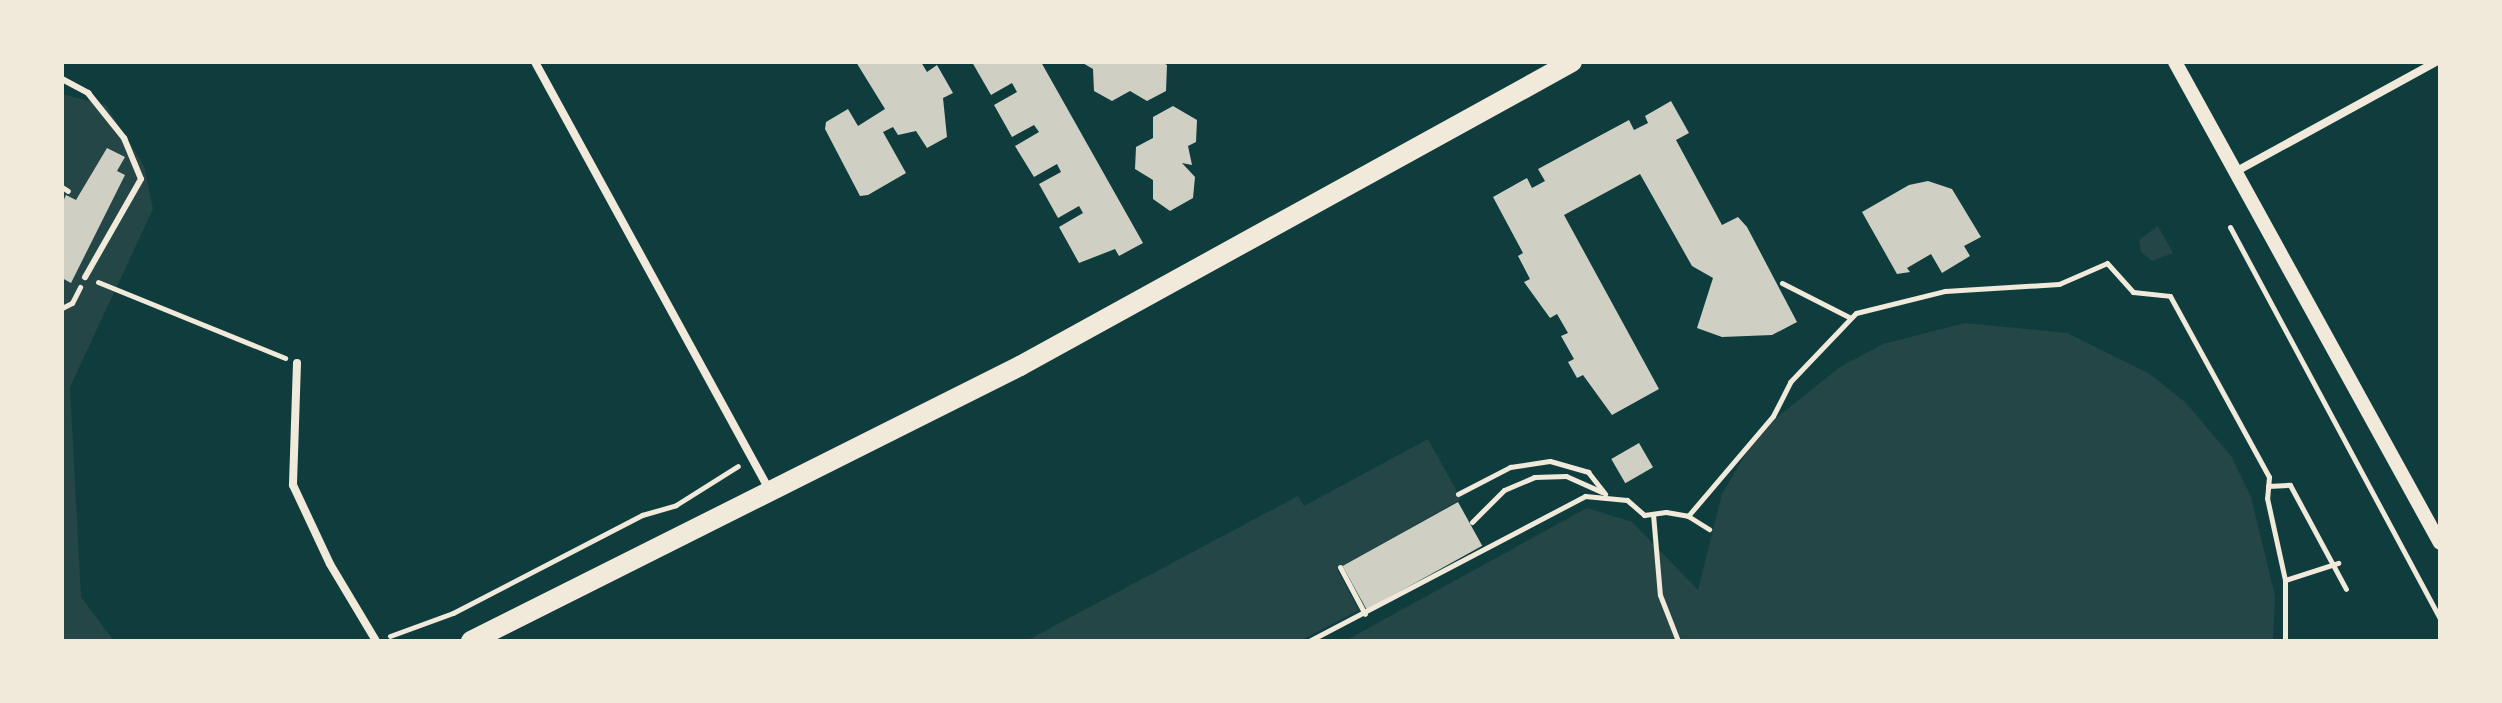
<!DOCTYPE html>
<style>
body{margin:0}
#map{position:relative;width:2502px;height:703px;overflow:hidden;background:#0f3d3e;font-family:Barlow,sans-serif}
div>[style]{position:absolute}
.green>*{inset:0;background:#244646}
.building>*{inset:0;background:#cfcfc3;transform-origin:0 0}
.path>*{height:5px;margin:-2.5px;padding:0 2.5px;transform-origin:2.5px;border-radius:2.5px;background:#f1e9da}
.service>*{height:6px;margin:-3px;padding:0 3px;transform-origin:3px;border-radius:3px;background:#f1e9da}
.minor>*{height:8px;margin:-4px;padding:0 4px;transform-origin:4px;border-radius:4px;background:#f1e9da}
.tertiary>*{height:14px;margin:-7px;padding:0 7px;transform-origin:7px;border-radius:7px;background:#f1e9da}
.primary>*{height:20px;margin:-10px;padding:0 10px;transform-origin:10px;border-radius:10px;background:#f1e9da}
span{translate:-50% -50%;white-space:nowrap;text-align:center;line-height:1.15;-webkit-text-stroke:6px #f1e9da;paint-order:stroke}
.frame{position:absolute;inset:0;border:64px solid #f1e9da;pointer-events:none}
</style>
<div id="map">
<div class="green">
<i style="clip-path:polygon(62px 94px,106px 105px,144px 166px,153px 209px,70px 387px,81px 597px,114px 641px,62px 641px)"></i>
<i style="clip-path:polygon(2158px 226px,2173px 253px,2152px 261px,2141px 252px,2139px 240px)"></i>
<i style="clip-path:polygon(1965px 323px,2067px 333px,2150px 374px,2186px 403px,2231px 456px,2251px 497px,2275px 596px,2273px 641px,1345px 641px,1587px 508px,1632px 522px,1698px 590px,1722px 494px,1754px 440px,1775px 419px,1840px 367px,1883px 344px)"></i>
<i style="clip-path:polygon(1428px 439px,1461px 499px,1337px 569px,1359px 610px,1300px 641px,1026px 641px,1298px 496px,1304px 506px)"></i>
</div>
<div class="building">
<i style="clip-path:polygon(856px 62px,921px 62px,927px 72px,937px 65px,953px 93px,943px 98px,947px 137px,927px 148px,916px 131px,898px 135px,893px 127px,883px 132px,906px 173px,868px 195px,860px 196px,825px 129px,826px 122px,848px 109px,858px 126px,885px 109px)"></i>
<i style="clip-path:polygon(972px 62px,1041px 62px,1143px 243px,1119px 256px,1115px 249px,1079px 263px,1059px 227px,1083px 213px,1079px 206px,1058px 218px,1039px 184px,1061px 172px,1057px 164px,1034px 177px,1015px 146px,1039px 132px,1034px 125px,1012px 137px,994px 105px,1017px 92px,1012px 83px,991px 95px)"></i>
<i style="clip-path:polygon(1081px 62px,1162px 62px,1167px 65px,1166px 91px,1147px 101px,1130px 91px,1112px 101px,1094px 91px,1093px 69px)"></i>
<i style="clip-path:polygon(1671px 101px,1689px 133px,1676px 140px,1722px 225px,1738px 217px,1747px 227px,1797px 322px,1772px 335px,1722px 337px,1697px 328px,1713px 278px,1692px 266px,1640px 174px,1564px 215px,1659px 389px,1612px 415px,1583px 375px,1577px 378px,1568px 362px,1574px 359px,1561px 336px,1568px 333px,1557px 314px,1550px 318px,1524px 282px,1530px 279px,1518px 256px,1523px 253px,1493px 197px,1527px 178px,1532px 188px,1545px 181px,1538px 169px,1629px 120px,1634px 130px,1648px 123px,1645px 116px)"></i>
<i style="clip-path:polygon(1173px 106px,1197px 120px,1196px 142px,1188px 146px,1192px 165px,1182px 163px,1195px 177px,1193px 198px,1170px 211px,1153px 199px,1153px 180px,1135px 169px,1136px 147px,1153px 138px,1153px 117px)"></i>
<i style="clip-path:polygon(107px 148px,125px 157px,117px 171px,125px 175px,71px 283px,62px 278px,62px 204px,66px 195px,76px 200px)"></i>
<i style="clip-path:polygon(1928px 181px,1952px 189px,1981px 237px,1964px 246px,1970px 256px,1942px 273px,1931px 254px,1907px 268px,1910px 272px,1897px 274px,1862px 212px,1909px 185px)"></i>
<i style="left:1639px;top:443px;width:28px;height:32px;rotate:60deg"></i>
<i style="left:1458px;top:502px;width:50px;height:132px;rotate:61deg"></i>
</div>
<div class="path">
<i style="left:62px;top:187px;width:7px;rotate:34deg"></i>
<i style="left:2230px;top:227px;width:445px;rotate:61.8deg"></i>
<i style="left:98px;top:282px;width:202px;rotate:22.1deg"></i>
<i style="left:1782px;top:283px;width:75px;rotate:26.9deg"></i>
<i style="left:62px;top:308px;width:11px;rotate:-27deg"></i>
<i style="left:72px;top:303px;width:18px;rotate:-63deg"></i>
<i style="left:2268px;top:486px;width:22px;rotate:-3deg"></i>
<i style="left:2290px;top:485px;width:118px;rotate:61.7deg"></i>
<i style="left:1458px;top:494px;width:59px;rotate:-27.4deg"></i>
<i style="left:1510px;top:467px;width:40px;rotate:-8.5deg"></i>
<i style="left:1550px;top:461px;width:40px;rotate:16deg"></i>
<i style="left:1588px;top:472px;width:28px;rotate:52deg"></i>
<i style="left:1653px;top:514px;width:81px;rotate:85.1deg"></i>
<i style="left:1660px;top:595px;width:49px;rotate:68.6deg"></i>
<i style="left:1688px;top:516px;width:25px;rotate:32deg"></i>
<i style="left:1472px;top:522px;width:45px;rotate:-45deg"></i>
<i style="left:1504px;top:490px;width:33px;rotate:-23deg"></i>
<i style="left:1534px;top:477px;width:32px;rotate:-2deg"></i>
<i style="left:1566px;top:476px;width:39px;rotate:24deg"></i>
<i style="left:1340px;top:567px;width:53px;rotate:62deg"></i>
<i style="left:2285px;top:580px;width:56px;rotate:-17.8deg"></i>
<i style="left:390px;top:636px;width:67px;rotate:-20.1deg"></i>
<i style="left:453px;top:613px;width:213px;rotate:-27.4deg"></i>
<i style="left:642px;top:515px;width:35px;rotate:-16deg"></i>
<i style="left:676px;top:505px;width:73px;rotate:-32.2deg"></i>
<i style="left:1309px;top:641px;width:312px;rotate:-27.7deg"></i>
<i style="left:1585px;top:496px;width:42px;rotate:5.4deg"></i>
<i style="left:1627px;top:500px;width:23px;rotate:41deg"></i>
<i style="left:1644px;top:515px;width:22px;rotate:-8deg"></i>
<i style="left:1666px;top:512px;width:22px;rotate:10deg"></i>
<i style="left:1688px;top:516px;width:131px;rotate:-49.6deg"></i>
<i style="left:1773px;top:416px;width:38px;rotate:-63deg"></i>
<i style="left:1790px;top:382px;width:95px;rotate:-46.3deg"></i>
<i style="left:1856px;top:313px;width:92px;rotate:-13.9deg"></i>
<i style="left:1945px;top:291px;width:114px;rotate:-3.5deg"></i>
<i style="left:2059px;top:284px;width:52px;rotate:-23.6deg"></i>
<i style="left:2107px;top:263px;width:39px;rotate:48deg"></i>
<i style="left:2133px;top:292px;width:37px;rotate:6deg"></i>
<i style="left:2170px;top:296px;width:206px;rotate:61.3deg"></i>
<i style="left:2269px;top:477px;width:21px;rotate:95deg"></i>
<i style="left:2267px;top:498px;width:84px;rotate:77.6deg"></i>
<i style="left:2285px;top:580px;width:61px;rotate:90deg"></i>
</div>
<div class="service">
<i style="left:62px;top:79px;width:30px;rotate:28deg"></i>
<i style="left:88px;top:93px;width:58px;rotate:51.3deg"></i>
<i style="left:124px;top:138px;width:44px;rotate:67.5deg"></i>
<i style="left:141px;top:179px;width:113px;rotate:119.7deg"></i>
</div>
<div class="minor">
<i style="left:535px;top:62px;width:489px;rotate:61.3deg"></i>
<i style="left:2235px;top:172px;width:229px;rotate:-28.7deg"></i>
<i style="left:297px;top:363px;width:122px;rotate:91.9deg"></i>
<i style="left:293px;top:485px;width:87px;rotate:64.9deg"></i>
<i style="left:330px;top:564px;width:90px;rotate:59.1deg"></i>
</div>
<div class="tertiary">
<i style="left:2175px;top:62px;width:549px;rotate:61.15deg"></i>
</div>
<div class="primary">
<i style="left:471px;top:641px;width:614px;rotate:-26.61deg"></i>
<i style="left:1020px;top:366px;width:630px;rotate:-28.84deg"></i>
</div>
<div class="frame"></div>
</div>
